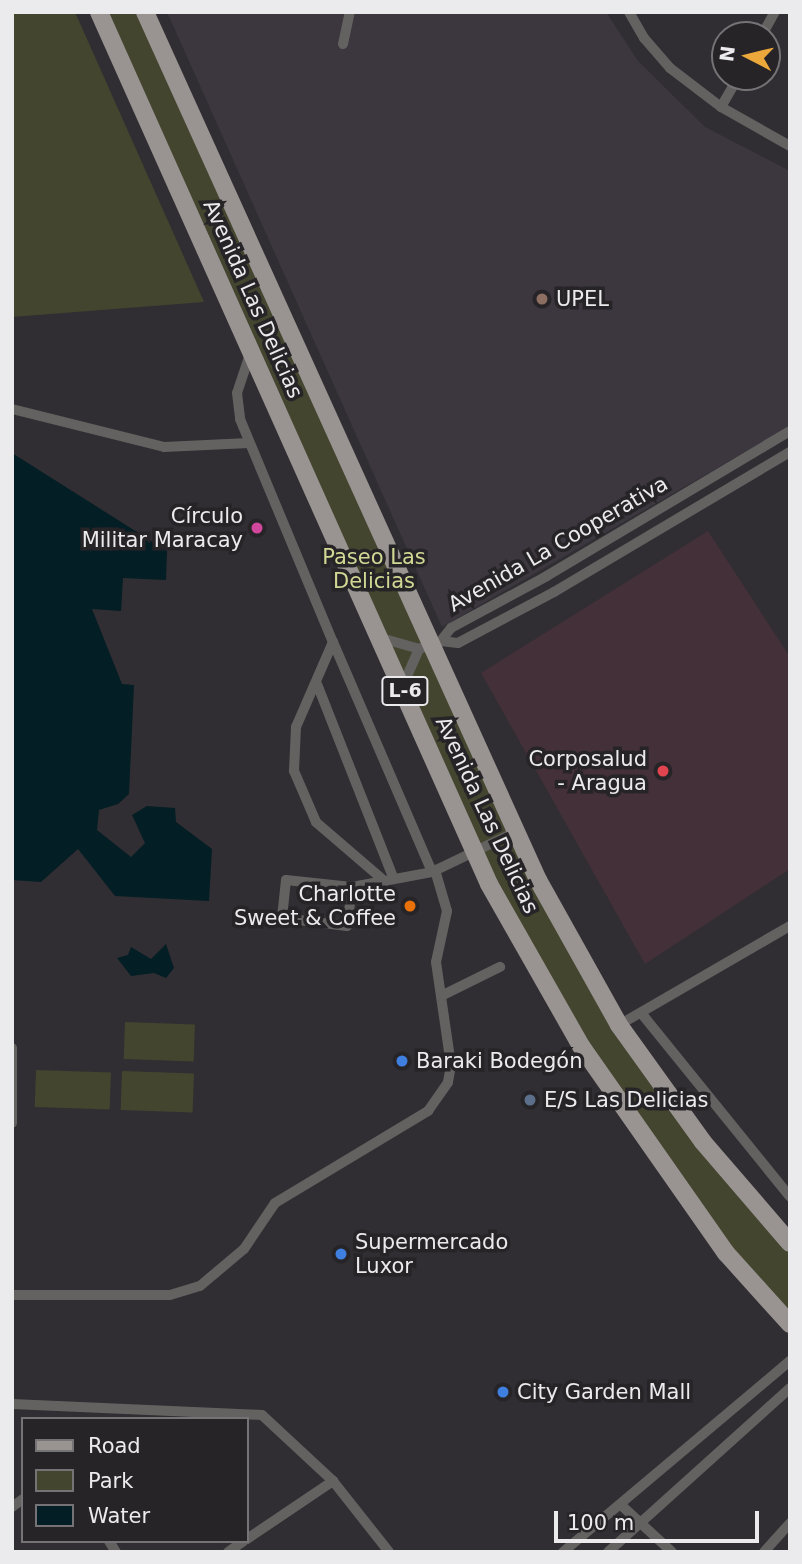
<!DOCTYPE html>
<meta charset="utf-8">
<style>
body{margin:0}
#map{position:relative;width:802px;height:1564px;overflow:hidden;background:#302e32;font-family:"DejaVu Sans",sans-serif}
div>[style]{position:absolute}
.built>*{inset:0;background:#3c363f}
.medical>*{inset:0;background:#433039}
.green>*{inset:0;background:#43452f;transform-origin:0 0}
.water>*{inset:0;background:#031e24}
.minor>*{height:10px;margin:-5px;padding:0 5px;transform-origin:5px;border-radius:5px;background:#646261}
.primary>*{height:18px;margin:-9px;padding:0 9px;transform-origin:9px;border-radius:9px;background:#999492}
.dots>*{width:19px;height:19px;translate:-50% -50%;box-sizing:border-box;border:4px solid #272428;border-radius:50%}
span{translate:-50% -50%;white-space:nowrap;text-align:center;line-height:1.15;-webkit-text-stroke:7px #272428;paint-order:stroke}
.shield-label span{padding:2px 5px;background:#272428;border:2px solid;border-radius:5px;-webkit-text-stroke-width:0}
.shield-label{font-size:19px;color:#ebeaec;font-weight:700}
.street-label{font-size:21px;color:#ebeaec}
.poi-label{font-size:21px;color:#ebeaec}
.left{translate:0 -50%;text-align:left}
.right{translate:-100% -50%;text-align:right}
.park-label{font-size:21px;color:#d2d894}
.frame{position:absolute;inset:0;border:14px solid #ebeaec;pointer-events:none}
.legend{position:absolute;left:21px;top:1417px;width:228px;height:126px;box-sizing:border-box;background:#272428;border:2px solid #757376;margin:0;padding:9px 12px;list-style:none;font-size:21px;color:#ebeaec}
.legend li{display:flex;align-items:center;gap:14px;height:35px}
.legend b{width:35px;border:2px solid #757376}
.north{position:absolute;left:711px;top:21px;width:70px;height:70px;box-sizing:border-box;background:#272428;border:2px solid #757376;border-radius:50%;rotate:277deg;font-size:19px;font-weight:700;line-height:28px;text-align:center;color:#ebeaec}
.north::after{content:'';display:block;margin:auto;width:24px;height:32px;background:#eda83b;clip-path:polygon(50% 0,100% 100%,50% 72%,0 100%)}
.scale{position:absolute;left:554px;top:1511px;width:205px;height:32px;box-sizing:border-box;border:4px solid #ebeaec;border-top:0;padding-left:9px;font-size:21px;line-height:24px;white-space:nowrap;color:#ebeaec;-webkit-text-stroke:5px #272428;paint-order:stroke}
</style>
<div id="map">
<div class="built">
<i style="clip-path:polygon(167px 12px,606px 12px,638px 61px,705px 127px,790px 171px,790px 426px,442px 627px)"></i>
</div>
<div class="medical">
<i style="clip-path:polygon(708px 531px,790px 657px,790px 869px,645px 964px,481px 673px)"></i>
</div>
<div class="green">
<i style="clip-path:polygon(12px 12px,75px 12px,204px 302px,12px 317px)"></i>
<i style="clip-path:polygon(99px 12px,145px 12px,429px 639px,619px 1025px,790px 1243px,790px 1324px,581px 1046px,489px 884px)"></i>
<i style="left:125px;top:1022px;width:70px;height:37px;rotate:2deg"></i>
<i style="left:36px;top:1070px;width:75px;height:37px;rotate:2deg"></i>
<i style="left:122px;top:1071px;width:72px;height:39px;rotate:2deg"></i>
</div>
<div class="water">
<i style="clip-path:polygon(12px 453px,167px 551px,166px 580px,123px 578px,121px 611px,92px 609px,122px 684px,134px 685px,129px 794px,118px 804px,99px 810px,97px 830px,131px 857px,145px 843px,132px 815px,147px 806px,175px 808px,176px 822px,212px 849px,209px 901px,115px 896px,78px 849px,41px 882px,12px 880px)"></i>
<i style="clip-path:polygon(166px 944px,174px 968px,166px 978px,154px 973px,131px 976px,117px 958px,128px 955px,131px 947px,151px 959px)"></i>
</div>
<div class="minor">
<i style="left:629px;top:12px;width:30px;rotate:60deg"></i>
<i style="left:644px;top:38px;width:40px;rotate:49deg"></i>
<i style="left:670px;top:68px;width:64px;rotate:37.4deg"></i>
<i style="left:721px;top:107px;width:79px;rotate:29.5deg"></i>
<i style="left:762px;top:35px;width:26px;rotate:-61deg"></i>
<i style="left:343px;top:44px;width:33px;rotate:-78deg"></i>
<i style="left:721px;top:107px;width:34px;rotate:-60deg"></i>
<i style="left:251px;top:351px;width:44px;rotate:108.4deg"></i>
<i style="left:237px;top:393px;width:26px;rotate:83deg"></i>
<i style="left:240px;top:419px;width:242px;rotate:67.4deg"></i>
<i style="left:12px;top:409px;width:157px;rotate:14deg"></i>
<i style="left:164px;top:447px;width:85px;rotate:-2.7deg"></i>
<i style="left:790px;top:431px;width:283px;rotate:149.2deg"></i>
<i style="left:547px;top:576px;width:109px;rotate:151.6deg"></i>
<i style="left:451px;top:628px;width:16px;rotate:128deg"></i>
<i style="left:441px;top:641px;width:17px;rotate:7deg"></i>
<i style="left:458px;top:643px;width:109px;rotate:-28deg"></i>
<i style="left:554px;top:592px;width:274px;rotate:-30.7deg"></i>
<i style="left:381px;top:638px;width:40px;rotate:16deg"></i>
<i style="left:419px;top:649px;width:16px;rotate:-22deg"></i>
<i style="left:317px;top:684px;width:207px;rotate:68.5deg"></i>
<i style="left:403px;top:685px;width:39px;rotate:-66deg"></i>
<i style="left:381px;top:878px;width:86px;rotate:-139.3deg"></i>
<i style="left:316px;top:822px;width:56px;rotate:-113.3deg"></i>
<i style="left:294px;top:771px;width:44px;rotate:-87.4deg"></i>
<i style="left:296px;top:727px;width:93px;rotate:-66.5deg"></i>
<i style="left:333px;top:642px;width:250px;rotate:66.7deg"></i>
<i style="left:352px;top:887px;width:39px;rotate:97deg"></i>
<i style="left:347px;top:926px;width:65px;rotate:-173deg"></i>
<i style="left:282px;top:918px;width:38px;rotate:-84deg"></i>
<i style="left:286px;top:880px;width:66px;rotate:6.1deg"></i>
<i style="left:352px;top:887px;width:81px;rotate:-10.6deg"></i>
<i style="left:432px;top:872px;width:92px;rotate:-25.7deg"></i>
<i style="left:441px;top:996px;width:66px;rotate:-26.2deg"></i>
<i style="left:642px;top:1014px;width:235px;rotate:51deg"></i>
<i style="left:619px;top:1025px;width:198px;rotate:-30.1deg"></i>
<i style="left:12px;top:1048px;width:75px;rotate:90deg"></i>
<i style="left:12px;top:1295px;width:158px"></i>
<i style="left:170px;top:1295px;width:31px;rotate:-17deg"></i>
<i style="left:200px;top:1286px;width:57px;rotate:-40.1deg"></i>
<i style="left:244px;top:1249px;width:55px;rotate:-56deg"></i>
<i style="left:275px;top:1203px;width:179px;rotate:-31deg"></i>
<i style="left:428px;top:1111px;width:35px;rotate:-55deg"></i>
<i style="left:448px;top:1082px;width:17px;rotate:-80deg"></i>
<i style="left:451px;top:1065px;width:104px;rotate:-98.3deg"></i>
<i style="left:436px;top:962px;width:52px;rotate:-77.8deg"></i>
<i style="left:447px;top:911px;width:43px;rotate:-106.3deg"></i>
<i style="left:12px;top:1404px;width:250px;rotate:2.5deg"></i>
<i style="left:262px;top:1415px;width:97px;rotate:42.9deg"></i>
<i style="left:333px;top:1481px;width:90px;rotate:51.7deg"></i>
<i style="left:621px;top:1505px;width:69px;rotate:42.7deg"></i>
<i style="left:12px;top:1507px;width:14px;rotate:-36deg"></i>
<i style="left:247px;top:1539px;width:104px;rotate:-34deg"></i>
<i style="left:109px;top:1541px;width:13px;rotate:58deg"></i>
<i style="left:228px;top:1552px;width:19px;rotate:-35deg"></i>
<i style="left:563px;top:1552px;width:297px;rotate:-40.1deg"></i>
<i style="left:608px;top:1552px;width:245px;rotate:-42deg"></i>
<i style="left:764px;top:1552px;width:39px;rotate:-48deg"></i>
</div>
<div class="primary">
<i style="left:99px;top:12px;width:955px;rotate:65.9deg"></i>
<i style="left:489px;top:884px;width:186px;rotate:60.4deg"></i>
<i style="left:581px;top:1046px;width:253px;rotate:55deg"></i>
<i style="left:726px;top:1253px;width:96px;rotate:48deg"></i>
<i style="left:145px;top:12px;width:953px;rotate:65.64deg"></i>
<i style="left:538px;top:880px;width:166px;rotate:60.8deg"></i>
<i style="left:619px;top:1025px;width:144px;rotate:54.3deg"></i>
<i style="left:703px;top:1142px;width:133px;rotate:49.3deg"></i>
</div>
<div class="dots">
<i style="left:542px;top:299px;background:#8d6e63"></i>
<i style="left:257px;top:528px;background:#d1479c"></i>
<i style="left:663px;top:771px;background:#e0444e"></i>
<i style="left:410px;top:906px;background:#e8710a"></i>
<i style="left:402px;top:1061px;background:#3f7fe0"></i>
<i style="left:530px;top:1100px;background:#5c6f8a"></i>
<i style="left:341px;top:1254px;background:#3f7fe0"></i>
<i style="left:503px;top:1392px;background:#3f7fe0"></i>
</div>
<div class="shield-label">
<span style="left:405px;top:691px">L-6</span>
</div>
<div class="street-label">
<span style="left:253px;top:299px;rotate:66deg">Avenida Las Delicias</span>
<span style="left:558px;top:544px;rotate:-30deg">Avenida La Cooperativa</span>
<span style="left:487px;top:815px;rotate:65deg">Avenida Las Delicias</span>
</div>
<div class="poi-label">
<span class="left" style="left:556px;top:299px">UPEL</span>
<span class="right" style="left:243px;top:528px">Círculo<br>Militar Maracay</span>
<span class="right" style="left:647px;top:771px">Corposalud<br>- Aragua</span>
<span class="right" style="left:396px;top:906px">Charlotte<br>Sweet &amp; Coffee</span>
<span class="left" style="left:416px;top:1061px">Baraki Bodegón</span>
<span class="left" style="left:544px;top:1100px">E/S Las Delicias</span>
<span class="left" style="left:355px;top:1254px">Supermercado<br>Luxor</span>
<span class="left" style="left:517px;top:1392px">City Garden Mall</span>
</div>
<div class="park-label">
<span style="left:374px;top:569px">Paseo Las<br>Delicias</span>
</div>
<div class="frame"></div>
<ul class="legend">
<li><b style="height:9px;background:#999492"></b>Road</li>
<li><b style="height:19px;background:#43452f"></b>Park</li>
<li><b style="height:19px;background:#031e24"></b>Water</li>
</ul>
<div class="north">N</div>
<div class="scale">100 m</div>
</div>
